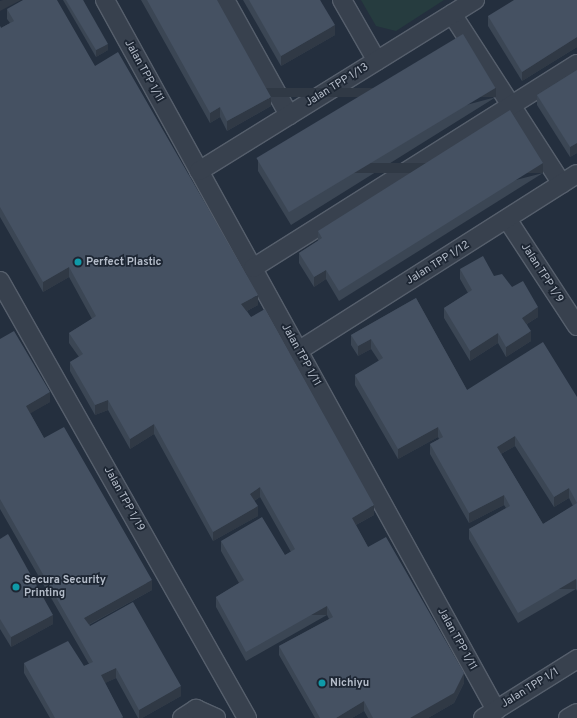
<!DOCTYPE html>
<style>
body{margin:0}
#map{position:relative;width:577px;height:718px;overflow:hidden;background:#242f3e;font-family:Overpass,sans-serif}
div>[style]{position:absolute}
.green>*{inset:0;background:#263c3f}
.roads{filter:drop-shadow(1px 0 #565f6c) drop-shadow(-1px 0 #565f6c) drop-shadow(0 1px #565f6c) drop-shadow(0 -1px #565f6c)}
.minor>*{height:18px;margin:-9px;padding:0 9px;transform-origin:9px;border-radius:9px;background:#38414e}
.wall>*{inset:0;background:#3b4654}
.shaded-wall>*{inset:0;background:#303945;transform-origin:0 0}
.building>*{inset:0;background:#455162;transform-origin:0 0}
.dots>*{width:11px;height:11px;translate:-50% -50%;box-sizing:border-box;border:2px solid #1d2633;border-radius:50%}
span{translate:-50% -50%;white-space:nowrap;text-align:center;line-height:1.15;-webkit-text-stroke:3.5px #1d2633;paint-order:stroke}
.street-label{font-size:11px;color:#b4bcc9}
.poi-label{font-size:11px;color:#b4bcc9;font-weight:700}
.left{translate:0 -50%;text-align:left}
</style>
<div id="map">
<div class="green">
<i style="clip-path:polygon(361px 0,444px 0,396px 31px,376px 26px)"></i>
</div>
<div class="roads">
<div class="minor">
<i style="left:105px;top:0;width:811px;rotate:61.16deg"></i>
<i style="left:225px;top:0;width:132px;rotate:60.9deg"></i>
<i style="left:342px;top:0;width:70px;rotate:60.2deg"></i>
<i style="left:452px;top:14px;width:202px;rotate:57.1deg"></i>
<i style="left:199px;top:171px;width:325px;rotate:-31.8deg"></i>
<i style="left:507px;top:219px;width:128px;rotate:56.8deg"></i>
<i style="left:253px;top:268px;width:383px;rotate:-32.2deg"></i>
<i style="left:0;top:281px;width:502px;rotate:60.52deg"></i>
<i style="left:298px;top:351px;width:330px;rotate:-32.4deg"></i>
<i style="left:182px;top:718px;width:17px;rotate:-33deg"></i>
<i style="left:196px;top:709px;width:22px;rotate:24deg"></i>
<i style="left:483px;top:718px;width:111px;rotate:-32.1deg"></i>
<i style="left:568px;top:718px;width:10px;rotate:-29deg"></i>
</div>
</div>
<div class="wall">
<i style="clip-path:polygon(63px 0,83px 0,108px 50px,96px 57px)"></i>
<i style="clip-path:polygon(141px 0,217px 0,271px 106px,227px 131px,220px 117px,210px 123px)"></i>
<i style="clip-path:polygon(243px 0,320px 0,335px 35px,281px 66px)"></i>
<i style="clip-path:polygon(577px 0,577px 47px,522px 81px,488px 26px,488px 16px)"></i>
<i style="clip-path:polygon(7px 9px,95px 66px,258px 305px,247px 311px,374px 515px,356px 525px,368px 547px,464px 683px,454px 703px,428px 718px,368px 718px,364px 711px,352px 718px,315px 718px,279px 655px,279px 646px,329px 619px,327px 615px,246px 661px,216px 607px,216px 597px,239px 583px,221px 551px,221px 541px,285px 555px,291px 552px,260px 497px,254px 501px,258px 516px,213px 541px,154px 434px,130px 449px,108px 410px,95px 415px,70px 371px,70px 362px,79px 357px,69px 343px,69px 333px,92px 319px,69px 277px,43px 292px,0 217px,0 26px,1px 28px,10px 23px,7px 19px)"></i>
<i style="clip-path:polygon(577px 70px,577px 153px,570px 157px,537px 105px,537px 95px)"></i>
<i style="clip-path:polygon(496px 97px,291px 225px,258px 171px,258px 161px)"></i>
<i style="clip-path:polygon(543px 173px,339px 301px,326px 279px,314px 287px,299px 263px,299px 253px,318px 241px,318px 231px)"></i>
<i style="clip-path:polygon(460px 269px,494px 276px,512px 287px,538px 317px,527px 324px,531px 341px,506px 357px,498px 343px,470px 361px,444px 318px,444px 308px,468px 293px,460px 279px)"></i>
<i style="clip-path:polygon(evenodd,416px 298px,467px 390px,577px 397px,577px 591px,576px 589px,518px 623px,469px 539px,469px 529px,506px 508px,504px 505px,469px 523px,430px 454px,430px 444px,439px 439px,438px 437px,398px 459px,355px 385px,355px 375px,379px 361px,371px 349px,358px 356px,351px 345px,351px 335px,416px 298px,515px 446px,554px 507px,569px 498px,573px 506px,543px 524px,501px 454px,515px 446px)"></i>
<i style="clip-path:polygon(0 339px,50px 402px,30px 413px,44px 438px,152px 590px,89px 625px,90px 626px,181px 696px,142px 718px,138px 718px,116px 678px,105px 683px,123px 718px,50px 718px,24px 673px,24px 663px,84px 666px,89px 664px,0 509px)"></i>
<i style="clip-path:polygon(0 539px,53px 624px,11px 647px,0 629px)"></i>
</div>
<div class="shaded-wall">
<i style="clip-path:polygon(3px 0,21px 0,0 11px,0 1px)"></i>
<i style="clip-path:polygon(335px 25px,335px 35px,281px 66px,281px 56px)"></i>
<i style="clip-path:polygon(577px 37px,577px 47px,522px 81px,522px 72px)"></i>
<i style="clip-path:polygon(108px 44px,108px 50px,96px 57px,96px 50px)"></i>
<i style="left:496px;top:88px;width:9px;height:241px;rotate:90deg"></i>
<i style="clip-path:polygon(271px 97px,271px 106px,227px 131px,227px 121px)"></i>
<i style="clip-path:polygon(220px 107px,220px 117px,210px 123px,210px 113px)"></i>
<i style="clip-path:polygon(577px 143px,577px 153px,570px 157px,570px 147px)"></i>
<i style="left:543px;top:163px;width:10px;height:241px;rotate:90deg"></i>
<i style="clip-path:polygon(69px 267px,69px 277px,43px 292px,43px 282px)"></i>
<i style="clip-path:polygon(326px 270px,326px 279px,314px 287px,314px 277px)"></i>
<i style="clip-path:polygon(258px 295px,258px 305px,241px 314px,241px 304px)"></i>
<i style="clip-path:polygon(538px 307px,538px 317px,522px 327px,522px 318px)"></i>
<i style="clip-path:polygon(531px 331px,531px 341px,506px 357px,506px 347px)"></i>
<i style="clip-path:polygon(498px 333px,498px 343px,470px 361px,470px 351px)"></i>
<i style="clip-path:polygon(371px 339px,371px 349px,358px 356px,358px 346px)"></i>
<i style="clip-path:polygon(50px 392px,50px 402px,26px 416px,26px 406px)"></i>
<i style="clip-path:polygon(108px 400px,108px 410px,95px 415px,95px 405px)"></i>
<i style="clip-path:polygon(154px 424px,154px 434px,130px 449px,130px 439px)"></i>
<i style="clip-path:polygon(438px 427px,438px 437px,398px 459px,398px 449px)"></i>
<i style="clip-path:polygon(515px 436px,515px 446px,497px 456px,497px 447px)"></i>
<i style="clip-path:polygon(260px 487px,260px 497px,250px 503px,250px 494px)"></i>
<i style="clip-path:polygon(569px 488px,569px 498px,554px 507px,554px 497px)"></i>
<i style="clip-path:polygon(504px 495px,504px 505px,469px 523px,469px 513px)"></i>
<i style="clip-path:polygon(374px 505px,374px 515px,352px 527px,352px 518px)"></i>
<i style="clip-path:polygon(258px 506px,258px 516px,213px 541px,213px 532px)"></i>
<i style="left:576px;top:579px;width:10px;height:67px;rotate:90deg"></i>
<i style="clip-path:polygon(152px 580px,152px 590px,84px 627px,84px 618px)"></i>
<i style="left:327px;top:606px;width:9px;height:93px;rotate:90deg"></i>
<i style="clip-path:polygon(53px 615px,53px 624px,11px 647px,11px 637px)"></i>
<i style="clip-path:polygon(116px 668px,116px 678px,101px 685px,101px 675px)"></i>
<i style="clip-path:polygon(464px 673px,464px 683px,454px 703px,428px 718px,410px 718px)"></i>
<i style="clip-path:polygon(181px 686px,181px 696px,142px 718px,139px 718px,139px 710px)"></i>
<i style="clip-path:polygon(364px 701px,364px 711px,352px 718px,336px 718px)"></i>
</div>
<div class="building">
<i style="clip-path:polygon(23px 0,57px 0,95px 66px,118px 52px,258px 295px,241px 304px,251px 317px,265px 309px,374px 505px,352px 518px,368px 547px,386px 537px,464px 673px,454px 693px,410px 718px,373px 718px,364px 701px,336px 718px,320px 718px,279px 646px,333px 617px,327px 606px,246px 652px,216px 597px,244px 580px,221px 541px,262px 517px,285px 555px,295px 549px,260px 487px,250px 494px,258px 506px,213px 532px,154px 424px,130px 439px,108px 400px,95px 405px,70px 362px,83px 354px,69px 333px,96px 316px,69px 267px,43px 282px,0 207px,0 26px,1px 28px,14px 21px,7px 9px)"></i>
<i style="clip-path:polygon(66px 0,83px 0,108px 44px,96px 50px)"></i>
<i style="clip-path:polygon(147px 0,217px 0,271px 97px,227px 121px,220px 107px,210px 113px)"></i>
<i style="clip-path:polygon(249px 0,320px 0,335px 25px,281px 56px)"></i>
<i style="clip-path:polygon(514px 0,577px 0,577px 37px,522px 72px,488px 16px)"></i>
<i style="left:463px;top:34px;width:63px;height:241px;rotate:59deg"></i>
<i style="clip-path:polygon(577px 70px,577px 143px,570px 147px,537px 95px)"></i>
<i style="clip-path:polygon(510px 110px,543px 163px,339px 291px,326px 270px,314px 277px,299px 253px,322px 238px,318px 231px)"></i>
<i style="clip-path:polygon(483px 256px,494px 276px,502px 274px,512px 287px,523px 281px,538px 307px,522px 318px,531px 331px,506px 347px,498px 333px,470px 351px,444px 308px,472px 290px,460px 269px)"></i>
<i style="clip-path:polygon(416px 298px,467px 390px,543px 342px,577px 397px,577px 503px,569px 488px,554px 497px,515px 436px,497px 447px,543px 524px,577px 503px,577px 581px,576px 579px,518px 613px,469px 529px,510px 506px,504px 495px,469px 513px,430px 444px,443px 437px,438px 427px,398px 449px,355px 375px,383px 358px,371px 339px,358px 346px,351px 335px)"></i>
<i style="clip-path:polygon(14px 331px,50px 392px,26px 406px,44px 438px,64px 427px,152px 580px,84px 618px,90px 626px,133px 602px,181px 686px,139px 710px,116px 668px,101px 675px,123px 717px,121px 718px,55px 718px,24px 663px,68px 641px,84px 666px,93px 662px,0 499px,0 339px)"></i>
<i style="clip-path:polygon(8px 534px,53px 615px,11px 637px,0 619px,0 539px)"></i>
</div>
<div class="dots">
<i style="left:78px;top:262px;background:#0f9aa8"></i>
<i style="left:16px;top:587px;background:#0f9aa8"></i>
<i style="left:322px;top:683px;background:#0f9aa8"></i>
</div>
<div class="street-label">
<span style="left:144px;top:71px;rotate:61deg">Jalan TPP 1/11</span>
<span style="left:337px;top:85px;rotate:-32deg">Jalan TPP 1/13</span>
<span style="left:438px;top:263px;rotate:-32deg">Jalan TPP 1/12</span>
<span style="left:542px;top:273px;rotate:57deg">Jalan TPP 1/9</span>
<span style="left:301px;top:355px;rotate:61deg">Jalan TPP 1/11</span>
<span style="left:124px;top:499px;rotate:61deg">Jalan TPP 1/19</span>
<span style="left:457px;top:639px;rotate:61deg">Jalan TPP 1/11</span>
<span style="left:530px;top:688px;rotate:-32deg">Jalan TPP 1/1</span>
</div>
<div class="poi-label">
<span class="left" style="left:86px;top:262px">Perfect Plastic</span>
<span class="left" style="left:24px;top:587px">Secura Security<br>Printing</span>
<span class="left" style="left:330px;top:683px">Nichiyu</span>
</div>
</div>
